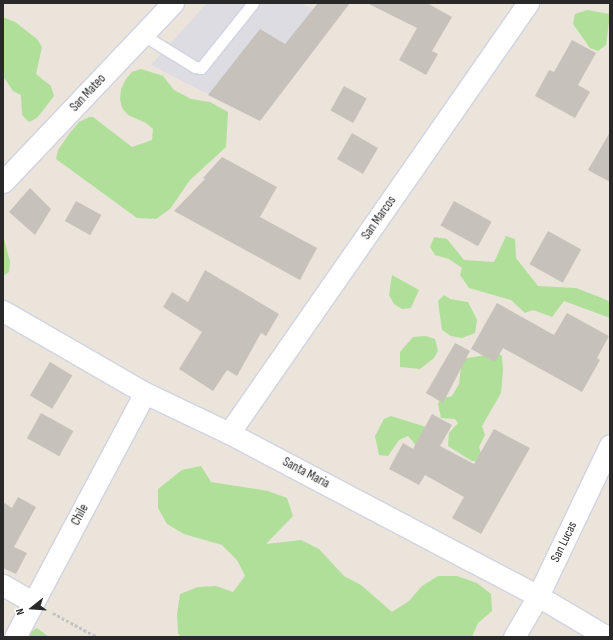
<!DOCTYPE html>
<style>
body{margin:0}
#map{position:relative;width:613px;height:640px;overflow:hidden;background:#ebe4db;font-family:"Sofia Sans Condensed",sans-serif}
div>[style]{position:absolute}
.industrial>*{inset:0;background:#dedce3}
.green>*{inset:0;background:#b0df99}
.building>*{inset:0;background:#c6c1bb;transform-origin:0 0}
.path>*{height:2.5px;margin-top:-1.25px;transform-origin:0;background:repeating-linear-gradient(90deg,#c3c3c3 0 3px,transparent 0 5px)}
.roads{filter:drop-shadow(1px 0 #d0d3e1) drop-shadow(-1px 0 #d0d3e1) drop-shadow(0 1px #d0d3e1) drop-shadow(0 -1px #d0d3e1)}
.service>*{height:11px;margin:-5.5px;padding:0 5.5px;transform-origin:5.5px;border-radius:5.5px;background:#fff}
.minor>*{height:21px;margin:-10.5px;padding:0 10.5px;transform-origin:10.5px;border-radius:10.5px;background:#fff}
span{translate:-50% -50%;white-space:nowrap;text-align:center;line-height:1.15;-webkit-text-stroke:4px #fff;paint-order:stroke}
.street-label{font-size:13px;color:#292929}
.frame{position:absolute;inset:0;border:4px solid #292929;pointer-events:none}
.north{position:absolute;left:12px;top:588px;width:40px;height:40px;-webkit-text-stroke:3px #fff;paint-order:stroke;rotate:253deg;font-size:11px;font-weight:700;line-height:16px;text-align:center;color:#292929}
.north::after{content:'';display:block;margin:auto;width:14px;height:18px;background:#292929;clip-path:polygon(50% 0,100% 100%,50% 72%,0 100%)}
</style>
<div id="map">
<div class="industrial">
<i style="clip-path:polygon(207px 3px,300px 3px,337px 20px,260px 121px,151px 65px)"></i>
</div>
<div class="green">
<i style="clip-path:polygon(587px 10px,610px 14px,606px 45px,598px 51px,590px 48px,573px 24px,575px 14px)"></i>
<i style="clip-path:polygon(3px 17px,15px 22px,37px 39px,42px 47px,36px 74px,51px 86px,54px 96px,37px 118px,29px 122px,22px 115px,21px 95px,13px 91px,3px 76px)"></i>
<i style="clip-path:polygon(141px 69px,163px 76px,174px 90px,191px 99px,210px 102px,228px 112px,226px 147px,190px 180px,170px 209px,156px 219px,137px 218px,56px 159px,58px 150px,69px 134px,79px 122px,89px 117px,93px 117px,132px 147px,152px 140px,153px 129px,146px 123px,128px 115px,122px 108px,120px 99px,121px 89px,126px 79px,132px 72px)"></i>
<i style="clip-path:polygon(3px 235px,10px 262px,9px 272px,3px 276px)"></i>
<i style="clip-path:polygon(506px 236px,515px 239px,516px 258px,538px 286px,576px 288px,602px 298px,610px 302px,610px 318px,564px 301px,552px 317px,533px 310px,525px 313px,511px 300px,469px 288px,460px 275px,462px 268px,449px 259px,435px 255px,430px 247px,434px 237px,447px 239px,464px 260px,494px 262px)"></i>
<i style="clip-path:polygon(392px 275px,419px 290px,411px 308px,402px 309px,394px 304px,389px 295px)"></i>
<i style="clip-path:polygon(444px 295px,450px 299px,468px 302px,477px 320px,475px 333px,462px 338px,451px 336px,442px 330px,438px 301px)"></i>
<i style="clip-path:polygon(426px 336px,435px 339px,438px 351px,434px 358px,420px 369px,400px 367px,400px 352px,413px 337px)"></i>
<i style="clip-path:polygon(498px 353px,502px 356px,503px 370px,501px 393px,482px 426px,485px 435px,479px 447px,482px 456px,476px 461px,472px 461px,448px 446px,449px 433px,458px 423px,455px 419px,441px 418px,438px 404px,440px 399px,452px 396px,459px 384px,462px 359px)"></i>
<i style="clip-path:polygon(391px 416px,426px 427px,421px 461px,414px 443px,408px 436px,399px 440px,388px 456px,379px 455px,375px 436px,384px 419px)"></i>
<i style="clip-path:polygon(201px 466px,211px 482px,268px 491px,287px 498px,293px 516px,266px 544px,301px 540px,319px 549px,344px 576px,361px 585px,392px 612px,409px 601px,422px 586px,438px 576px,457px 576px,477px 583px,491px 594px,492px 611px,478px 623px,472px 637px,181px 637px,178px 633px,177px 614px,180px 594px,198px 587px,216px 586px,233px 592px,245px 576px,237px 560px,222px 545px,184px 534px,167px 524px,158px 508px,158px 489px,182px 470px)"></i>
<i style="clip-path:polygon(37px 628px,49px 637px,23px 637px,24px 636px)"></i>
</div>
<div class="building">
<i style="clip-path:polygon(318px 3px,350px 3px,260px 121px,208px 95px,260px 29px,285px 44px)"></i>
<i style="clip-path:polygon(367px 3px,427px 3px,452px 17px,432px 51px,438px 54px,426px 75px,399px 60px,417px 28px)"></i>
<i style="clip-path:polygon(572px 40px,596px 53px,578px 85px,590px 92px,575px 118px,535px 96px,549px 70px,554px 72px)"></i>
<i style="left:344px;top:86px;width:26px;height:28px;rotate:29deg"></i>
<i style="clip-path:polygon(610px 132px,610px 182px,588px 170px)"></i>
<i style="left:352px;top:133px;width:30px;height:30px;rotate:30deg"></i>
<i style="clip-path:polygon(222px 157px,277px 187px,260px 217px,317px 248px,300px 280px,174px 211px,205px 179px,203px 178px)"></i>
<i style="clip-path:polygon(30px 188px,51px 209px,35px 235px,9px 212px)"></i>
<i style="left:76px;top:201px;width:29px;height:23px;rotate:29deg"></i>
<i style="left:454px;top:201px;width:43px;height:28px;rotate:29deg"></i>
<i style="left:548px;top:231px;width:38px;height:38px;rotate:29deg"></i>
<i style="clip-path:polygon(205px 270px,279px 314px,266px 336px,261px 333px,237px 376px,227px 370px,213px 391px,179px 369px,202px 332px,163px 307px,172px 292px,188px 302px)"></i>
<i style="clip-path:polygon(497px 303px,554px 335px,567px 313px,609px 336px,597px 358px,600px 360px,582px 392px,503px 348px,495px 362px,471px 349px)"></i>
<i style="clip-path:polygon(455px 343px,470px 351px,443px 403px,426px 393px)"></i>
<i style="left:50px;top:362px;width:26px;height:39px;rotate:31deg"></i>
<i style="left:41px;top:413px;width:37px;height:29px;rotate:29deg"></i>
<i style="clip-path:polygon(432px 414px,452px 425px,440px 446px,474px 464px,494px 429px,530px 448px,481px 534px,452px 518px,464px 497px,425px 475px,419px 485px,389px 469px,403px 443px,413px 449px)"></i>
<i style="clip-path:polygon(18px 497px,36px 507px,14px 547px,27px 553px,16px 574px,3px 568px,3px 502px,12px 508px)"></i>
</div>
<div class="path">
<i style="left:53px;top:613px;width:50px;rotate:28.6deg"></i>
</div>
<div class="roads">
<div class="service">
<i style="left:143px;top:35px;width:61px;rotate:31.6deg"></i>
<i style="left:195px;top:67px;width:6px;rotate:9deg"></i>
<i style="left:201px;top:68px;width:83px;rotate:-51.3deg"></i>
</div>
<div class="minor">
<i style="left:3px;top:182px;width:247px;rotate:-46.5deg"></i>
<i style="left:3px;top:311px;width:164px;rotate:30deg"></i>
<i style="left:145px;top:393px;width:93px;rotate:25.5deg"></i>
<i style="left:229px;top:433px;width:349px;rotate:27.8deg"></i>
<i style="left:538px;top:596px;width:80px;rotate:30.7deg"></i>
<i style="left:229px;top:433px;width:524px;rotate:-55.19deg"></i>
<i style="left:3px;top:585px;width:34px;rotate:30deg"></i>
<i style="left:15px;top:637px;width:276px;rotate:-62deg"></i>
<i style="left:514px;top:637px;width:48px;rotate:-59.7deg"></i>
<i style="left:538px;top:596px;width:167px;rotate:-64.5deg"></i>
</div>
</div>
<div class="street-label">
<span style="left:88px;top:93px;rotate:-47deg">San Mateo</span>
<span style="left:379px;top:218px;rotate:-55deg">San Marcos</span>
<span style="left:306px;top:473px;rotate:28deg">Santa Maria</span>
<span style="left:80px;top:515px;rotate:-62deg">Chile</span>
<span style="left:564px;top:542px;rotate:-64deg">San Lucas</span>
</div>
<div class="frame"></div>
<div class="north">N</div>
</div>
